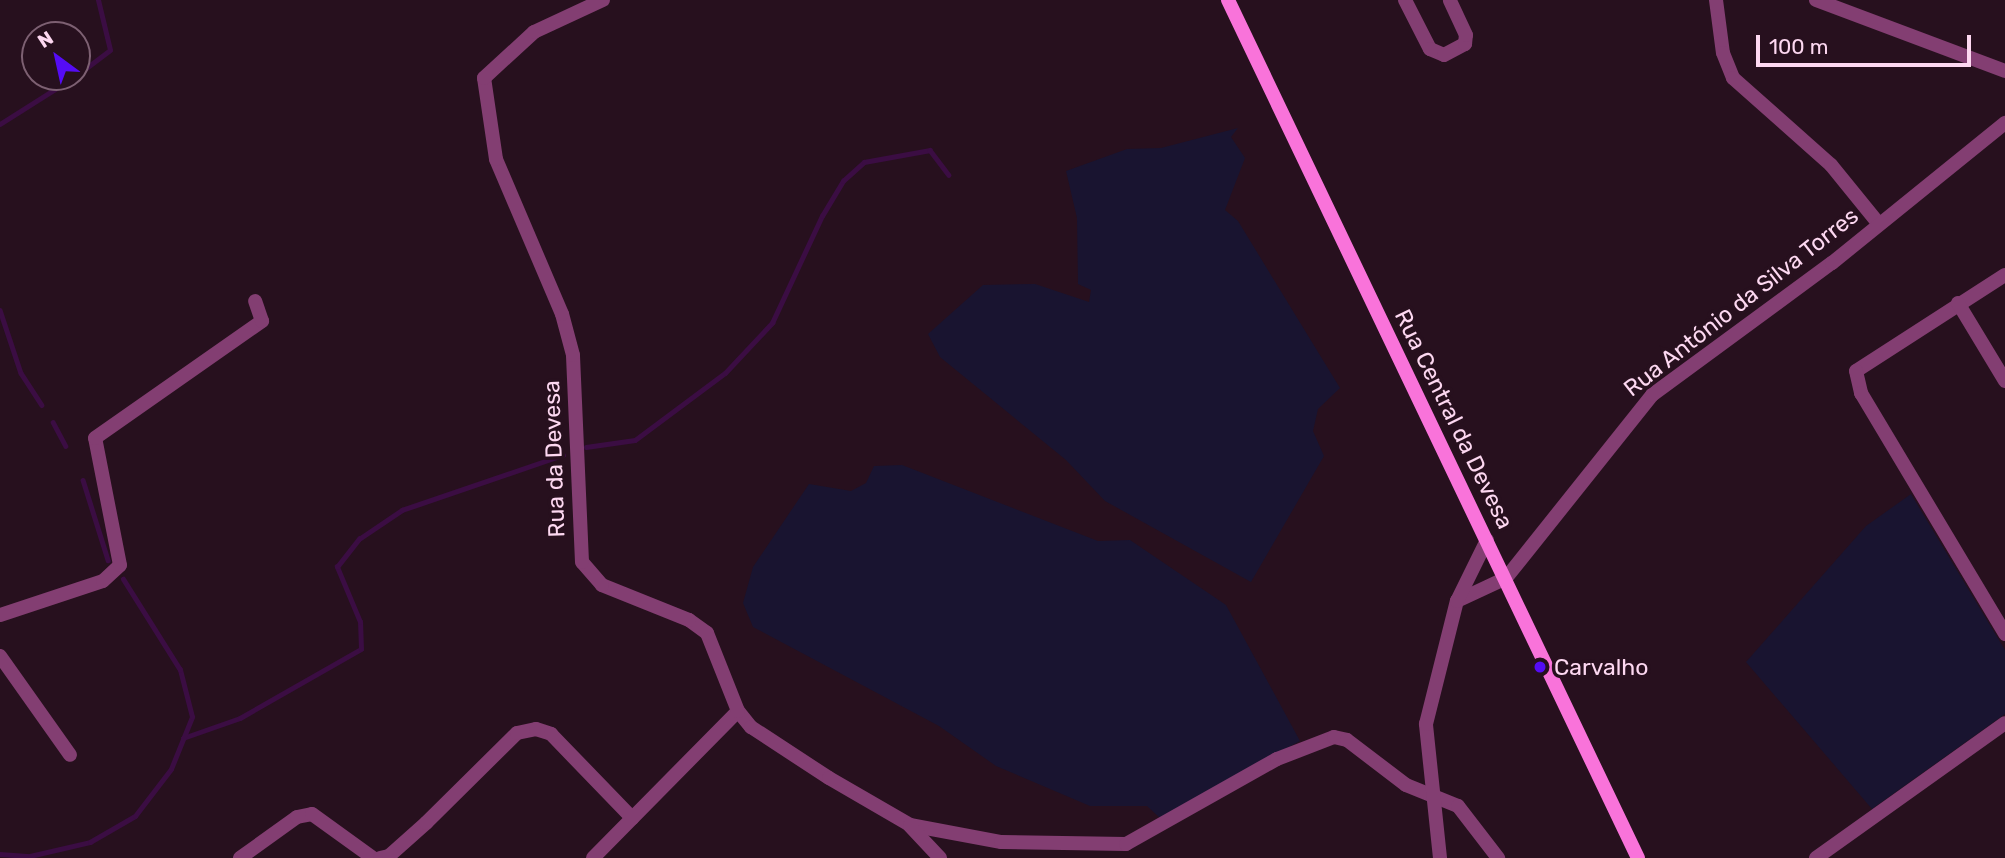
<!DOCTYPE html>
<meta charset="utf-8">
<style>
body{margin:0}
#map{position:relative;width:2005px;height:858px;overflow:hidden;background:#27101e;font-family:Rubik,sans-serif}
div>[style]{position:absolute}
.green>*{inset:0;background:#191430}
.stream>*{height:4.5px;margin:-2.25px;padding:0 2.25px;transform-origin:2.25px;border-radius:2.25px;background:#3b0d43}
.minor>*{height:14px;margin:-7px;padding:0 7px;transform-origin:7px;border-radius:7px;background:#833e72}
.secondary>*{height:14px;margin:-7px;padding:0 7px;transform-origin:7px;border-radius:7px;background:#f973da}
.dots>*{width:19px;height:19px;translate:-50% -50%;box-sizing:border-box;border:4px solid #27101e;border-radius:50%}
span{translate:-50% -50%;white-space:nowrap;text-align:center;line-height:1.15;-webkit-text-stroke:7px #27101e;paint-order:stroke}
.street-label{font-size:23px;color:#fdd8f1}
.poi-label{font-size:23px;color:#fdd8f1}
.left{translate:0 -50%;text-align:left}
.north{position:absolute;left:21px;top:21px;width:70px;height:70px;box-sizing:border-box;background:#27101e;border:2px solid #7d6072;border-radius:50%;rotate:327deg;font-size:19px;font-weight:700;line-height:28px;text-align:center;color:#fdd8f1}
.north::after{content:'';display:block;margin:auto;width:24px;height:32px;background:#550cf5;clip-path:polygon(50% 0,100% 100%,50% 72%,0 100%)}
.scale{position:absolute;left:1756px;top:35px;width:215px;height:32px;box-sizing:border-box;border:4px solid #fdd8f1;border-top:0;padding-left:9px;font-size:21px;line-height:24px;white-space:nowrap;color:#fdd8f1;-webkit-text-stroke:5px #27101e;paint-order:stroke}
</style>
<div id="map">
<div class="green">
<i style="clip-path:polygon(1238px 128px,1231px 137px,1245px 158px,1225px 210px,1238px 221px,1340px 388px,1318px 409px,1313px 431px,1324px 456px,1251px 582px,1105px 501px,1066px 460px,940px 357px,928px 334px,983px 285px,1035px 284px,1089px 302px,1091px 290px,1078px 284px,1077px 218px,1066px 171px,1127px 149px,1161px 148px)"></i>
<i style="clip-path:polygon(902px 465px,1098px 541px,1130px 540px,1226px 605px,1300px 741px,1160px 818px,1147px 806px,1090px 806px,996px 766px,939px 726px,753px 627px,743px 603px,753px 567px,809px 484px,851px 491px,866px 483px,874px 466px)"></i>
<i style="clip-path:polygon(1911px 494px,2005px 650px,2005px 714px,1872px 809px,1746px 662px,1866px 526px)"></i>
</div>
<div class="stream">
<i style="left:77px;top:75px;width:41px;rotate:-37.1deg"></i>
<i style="left:110px;top:50px;width:51px;rotate:-103.5deg"></i>
<i style="left:0;top:124px;width:88px;rotate:-32.4deg"></i>
<i style="left:0;top:310px;width:66px;rotate:71.6deg"></i>
<i style="left:21px;top:373px;width:38px;rotate:57deg"></i>
<i style="left:53px;top:422px;width:27px;rotate:62deg"></i>
<i style="left:586px;top:447px;width:49px;rotate:-8.1deg"></i>
<i style="left:635px;top:440px;width:112px;rotate:-36.7deg"></i>
<i style="left:725px;top:373px;width:69px;rotate:-46.8deg"></i>
<i style="left:772px;top:323px;width:118px;rotate:-65deg"></i>
<i style="left:822px;top:216px;width:41px;rotate:-59deg"></i>
<i style="left:843px;top:181px;width:28px;rotate:-42deg"></i>
<i style="left:864px;top:162px;width:67px;rotate:-10.3deg"></i>
<i style="left:930px;top:150px;width:31px;rotate:53deg"></i>
<i style="left:83px;top:480px;width:84px;rotate:72.6deg"></i>
<i style="left:183px;top:738px;width:60px;rotate:-19.3deg"></i>
<i style="left:240px;top:718px;width:139px;rotate:-29.7deg"></i>
<i style="left:361px;top:649px;width:27px;rotate:-92deg"></i>
<i style="left:360px;top:622px;width:60px;rotate:-112.7deg"></i>
<i style="left:337px;top:567px;width:36px;rotate:-52deg"></i>
<i style="left:359px;top:539px;width:52px;rotate:-34deg"></i>
<i style="left:402px;top:510px;width:170px;rotate:-18.9deg"></i>
<i style="left:0;top:854px;width:30px;rotate:4deg"></i>
<i style="left:30px;top:856px;width:62px;rotate:-13.1deg"></i>
<i style="left:90px;top:842px;width:52px;rotate:-30deg"></i>
<i style="left:135px;top:816px;width:59px;rotate:-52.5deg"></i>
<i style="left:171px;top:769px;width:56px;rotate:-68deg"></i>
<i style="left:192px;top:717px;width:49px;rotate:-104.3deg"></i>
<i style="left:180px;top:670px;width:107px;rotate:-122.1deg"></i>
</div>
<div class="minor">
<i style="left:1405px;top:0;width:55px;rotate:63deg"></i>
<i style="left:1430px;top:49px;width:15px;rotate:23deg"></i>
<i style="left:1444px;top:55px;width:24px;rotate:-28deg"></i>
<i style="left:1465px;top:44px;width:9px;rotate:-84deg"></i>
<i style="left:1466px;top:35px;width:38px;rotate:-115deg"></i>
<i style="left:1716px;top:0;width:53px;rotate:82.5deg"></i>
<i style="left:1723px;top:53px;width:27px;rotate:68deg"></i>
<i style="left:1733px;top:78px;width:131px;rotate:41.6deg"></i>
<i style="left:1831px;top:165px;width:76px;rotate:50.9deg"></i>
<i style="left:1816px;top:0;width:202px;rotate:20.6deg"></i>
<i style="left:2005px;top:275px;width:177px;rotate:147.2deg"></i>
<i style="left:1856px;top:371px;width:23px;rotate:77deg"></i>
<i style="left:1861px;top:393px;width:281px;rotate:59.1deg"></i>
<i style="left:1958px;top:303px;width:91px;rotate:58.9deg"></i>
<i style="left:1457px;top:601px;width:54px;rotate:-25.1deg"></i>
<i style="left:1506px;top:578px;width:234px;rotate:-51.4deg"></i>
<i style="left:1652px;top:395px;width:223px;rotate:-36.3deg"></i>
<i style="left:1832px;top:263px;width:223px;rotate:-39deg"></i>
<i style="left:0;top:615px;width:108px;rotate:-18.3deg"></i>
<i style="left:103px;top:581px;width:23px;rotate:-43deg"></i>
<i style="left:120px;top:565px;width:129px;rotate:-101.1deg"></i>
<i style="left:95px;top:438px;width:204px;rotate:-35deg"></i>
<i style="left:262px;top:321px;width:21px;rotate:-109deg"></i>
<i style="left:0;top:656px;width:121px;rotate:54.7deg"></i>
<i style="left:738px;top:711px;width:21px;rotate:51deg"></i>
<i style="left:751px;top:727px;width:93px;rotate:33.2deg"></i>
<i style="left:829px;top:778px;width:94px;rotate:30.1deg"></i>
<i style="left:910px;top:825px;width:93px;rotate:10.6deg"></i>
<i style="left:1001px;top:842px;width:125px;rotate:0.9deg"></i>
<i style="left:1126px;top:844px;width:173px;rotate:-29.4deg"></i>
<i style="left:1277px;top:759px;width:61px;rotate:-21.1deg"></i>
<i style="left:1334px;top:737px;width:13px;rotate:13deg"></i>
<i style="left:1347px;top:740px;width:74px;rotate:37.3deg"></i>
<i style="left:1406px;top:785px;width:56px;rotate:22deg"></i>
<i style="left:1458px;top:806px;width:66px;rotate:52.4deg"></i>
<i style="left:910px;top:826px;width:44px;rotate:46.8deg"></i>
<i style="left:240px;top:858px;width:70px;rotate:-35.7deg"></i>
<i style="left:297px;top:817px;width:15px;rotate:-11deg"></i>
<i style="left:312px;top:814px;width:75px;rotate:35.8deg"></i>
<i style="left:380px;top:858px;width:9px;rotate:-13deg"></i>
<i style="left:389px;top:856px;width:50px;rotate:-41.7deg"></i>
<i style="left:426px;top:823px;width:128px;rotate:-44.7deg"></i>
<i style="left:517px;top:733px;width:19px;rotate:-12deg"></i>
<i style="left:536px;top:729px;width:16px;rotate:18deg"></i>
<i style="left:551px;top:734px;width:117px;rotate:46deg"></i>
<i style="left:593px;top:858px;width:206px;rotate:-45.4deg"></i>
<i style="left:738px;top:711px;width:84px;rotate:-111.7deg"></i>
<i style="left:707px;top:633px;width:22px;rotate:-144deg"></i>
<i style="left:689px;top:620px;width:94px;rotate:-158.1deg"></i>
<i style="left:602px;top:585px;width:30px;rotate:-131deg"></i>
<i style="left:582px;top:562px;width:207px;rotate:-92.5deg"></i>
<i style="left:573px;top:355px;width:42px;rotate:-105deg"></i>
<i style="left:562px;top:314px;width:168px;rotate:-113.1deg"></i>
<i style="left:496px;top:159px;width:82px;rotate:-98.4deg"></i>
<i style="left:484px;top:78px;width:68px;rotate:-42.6deg"></i>
<i style="left:534px;top:32px;width:76px;rotate:-24.9deg"></i>
<i style="left:1440px;top:858px;width:135px;rotate:-96deg"></i>
<i style="left:1426px;top:724px;width:127px;rotate:-75.9deg"></i>
<i style="left:1457px;top:601px;width:68px;rotate:-63.8deg"></i>
<i style="left:1816px;top:858px;width:232px;rotate:-35.5deg"></i>
</div>
<div class="secondary">
<i style="left:1228px;top:0;width:951px;rotate:64.46deg"></i>
</div>
<div class="dots">
<i style="left:1540px;top:667px;background:#550cf5"></i>
</div>
<div class="street-label">
<span style="left:1741px;top:302px;rotate:-38deg">Rua António da Silva Torres</span>
<span style="left:1454px;top:419px;rotate:64deg">Rua Central da Devesa</span>
<span style="left:554px;top:459px;rotate:-92deg">Rua da Devesa</span>
</div>
<div class="poi-label">
<span class="left" style="left:1554px;top:667px">Carvalho</span>
</div>
<div class="north">N</div>
<div class="scale">100 m</div>
</div>
